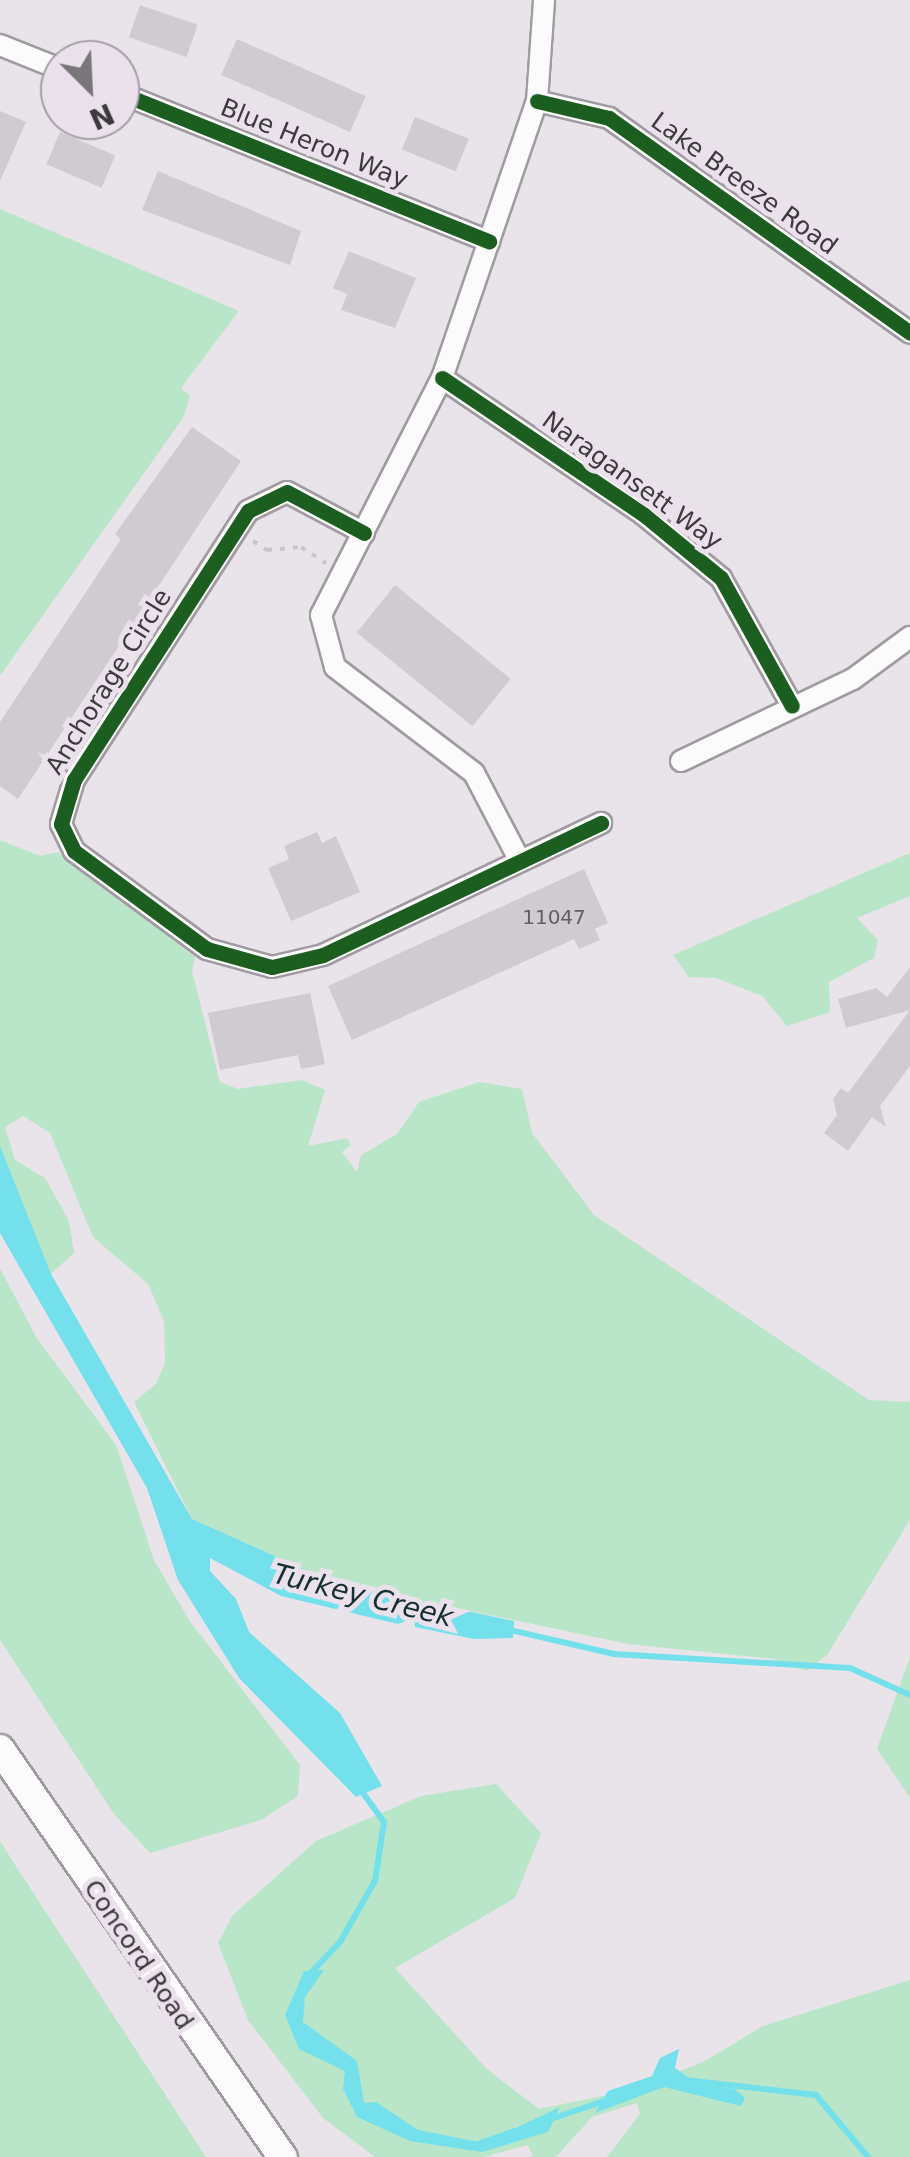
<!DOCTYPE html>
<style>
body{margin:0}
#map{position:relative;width:910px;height:2157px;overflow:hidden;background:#e9e4e9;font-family:"DejaVu Sans",sans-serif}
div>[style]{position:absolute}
.green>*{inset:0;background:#b9e6c8}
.water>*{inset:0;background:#73e0ec}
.stream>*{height:6px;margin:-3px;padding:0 3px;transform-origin:3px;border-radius:3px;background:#73e0ec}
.building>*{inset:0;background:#cfcbd0;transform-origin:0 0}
.path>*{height:4px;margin-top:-2px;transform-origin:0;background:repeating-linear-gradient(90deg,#c8c6c9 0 5px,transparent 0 13px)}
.roads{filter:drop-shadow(2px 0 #9f9ba0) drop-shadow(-2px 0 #9f9ba0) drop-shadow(0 2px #9f9ba0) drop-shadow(0 -2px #9f9ba0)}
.street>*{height:20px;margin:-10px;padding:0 10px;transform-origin:10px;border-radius:10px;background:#fcfbfc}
.secondary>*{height:28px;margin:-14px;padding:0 14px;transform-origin:14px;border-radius:14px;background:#fcfbfc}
.cycleway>*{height:15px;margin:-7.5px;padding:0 7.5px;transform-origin:7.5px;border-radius:7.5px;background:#1b5e20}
span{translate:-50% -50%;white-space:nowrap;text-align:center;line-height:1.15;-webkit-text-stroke:10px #ebe1ec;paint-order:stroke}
.number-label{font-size:20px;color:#625e62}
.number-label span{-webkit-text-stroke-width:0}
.street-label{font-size:25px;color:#3d3a3e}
.water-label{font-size:28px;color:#162f32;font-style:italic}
.north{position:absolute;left:40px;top:40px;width:100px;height:100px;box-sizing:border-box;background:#ebe1ec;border:2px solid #a59ea6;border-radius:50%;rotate:156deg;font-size:28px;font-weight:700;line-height:40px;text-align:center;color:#3d3a3e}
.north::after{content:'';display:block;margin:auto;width:35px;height:45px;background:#79767a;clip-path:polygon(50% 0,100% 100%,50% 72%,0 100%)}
</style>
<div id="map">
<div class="green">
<i style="clip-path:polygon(0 209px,239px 311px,181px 388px,190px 396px,183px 418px,0 676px)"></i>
<i style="clip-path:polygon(0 840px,40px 856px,58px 852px,195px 957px,192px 971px,220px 1082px,238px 1089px,302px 1080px,325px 1090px,308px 1146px,347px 1138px,351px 1145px,342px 1152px,357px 1172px,361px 1155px,397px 1134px,419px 1102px,479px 1082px,522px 1089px,532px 1133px,594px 1215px,869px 1400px,910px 1402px,910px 1520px,827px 1655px,807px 1671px,775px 1659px,628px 1644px,333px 1582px,192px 1519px,134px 1402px,156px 1384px,165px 1363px,164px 1321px,148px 1284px,93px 1237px,50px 1133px,23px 1116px,5px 1127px,15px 1160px,45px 1178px,69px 1221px,74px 1253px,51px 1274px,7px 1180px,0 1146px)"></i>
<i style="clip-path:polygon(910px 853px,910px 896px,857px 918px,878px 940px,874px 958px,829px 982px,830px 1012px,787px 1026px,762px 996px,716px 978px,689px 977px,673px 955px)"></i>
<i style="clip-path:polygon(0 1268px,36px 1337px,116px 1445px,154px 1560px,189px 1620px,300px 1765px,298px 1796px,261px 1820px,150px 1853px,114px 1814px,0 1640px)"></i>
<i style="clip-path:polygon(910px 1657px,910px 1798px,877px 1749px)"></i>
<i style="clip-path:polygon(496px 1784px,541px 1833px,515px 1898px,395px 1968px,487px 2069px,539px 2109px,632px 2090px,705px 2061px,763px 2026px,910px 1980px,910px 2157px,607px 2157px,640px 2114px,637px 2103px,592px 2117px,556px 2157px,533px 2157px,528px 2145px,484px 2157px,375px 2157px,323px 2118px,248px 2020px,218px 1943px,233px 1915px,316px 1841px,421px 1796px)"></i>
<i style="clip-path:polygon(0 1841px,19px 1871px,206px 2157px,0 2157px)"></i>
</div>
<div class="water">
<i style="clip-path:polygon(0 1146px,51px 1274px,192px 1519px,333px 1582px,514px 1621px,513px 1638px,474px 1639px,415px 1627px,414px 1618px,398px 1624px,281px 1596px,210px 1558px,210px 1571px,236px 1599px,249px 1632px,340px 1713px,382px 1786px,356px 1797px,239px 1678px,178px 1580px,147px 1488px,0 1233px)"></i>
<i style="clip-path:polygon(324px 1970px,305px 1997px,303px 2022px,357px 2061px,364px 2103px,376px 2102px,418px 2130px,484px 2143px,560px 2107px,548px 2132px,482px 2152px,410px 2141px,357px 2117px,343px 2089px,345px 2071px,299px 2049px,285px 2015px,304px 1971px)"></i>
<i style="clip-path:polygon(679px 2049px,675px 2068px,698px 2084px,735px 2089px,745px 2098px,741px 2106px,664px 2087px,595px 2113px,608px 2091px,652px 2076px,660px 2058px)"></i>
</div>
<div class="stream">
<i style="left:506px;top:1629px;width:111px;rotate:13deg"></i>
<i style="left:614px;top:1654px;width:236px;rotate:3.4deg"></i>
<i style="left:850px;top:1668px;width:66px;rotate:24.2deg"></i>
<i style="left:308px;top:1976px;width:47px;rotate:-46.7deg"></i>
<i style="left:340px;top:1942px;width:70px;rotate:-60.2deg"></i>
<i style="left:375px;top:1881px;width:60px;rotate:-81.3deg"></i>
<i style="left:384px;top:1822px;width:41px;rotate:-126deg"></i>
<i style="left:685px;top:2080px;width:132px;rotate:6.5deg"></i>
<i style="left:816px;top:2095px;width:81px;rotate:50deg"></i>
<i style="left:551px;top:2119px;width:62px;rotate:-18.7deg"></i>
<i style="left:475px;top:2145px;width:42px;rotate:-19.3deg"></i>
</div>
<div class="building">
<i style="left:140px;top:5px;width:61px;height:34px;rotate:19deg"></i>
<i style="left:237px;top:39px;width:141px;height:39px;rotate:24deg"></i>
<i style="clip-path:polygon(0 111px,26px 122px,0 181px)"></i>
<i style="left:415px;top:117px;width:58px;height:35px;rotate:22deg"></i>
<i style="left:60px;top:132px;width:60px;height:35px;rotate:23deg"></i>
<i style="clip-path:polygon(158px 171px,301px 231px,290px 265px,142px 210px)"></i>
<i style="clip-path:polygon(349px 251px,416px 278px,395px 328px,341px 310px,347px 294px,333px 288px)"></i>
<i style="clip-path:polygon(192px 427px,241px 461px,18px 799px,0 786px,0 722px,121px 539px,115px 534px)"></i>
<i style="left:395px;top:585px;width:149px;height:61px;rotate:39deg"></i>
<i style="clip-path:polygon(317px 832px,322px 843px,336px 836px,360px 892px,291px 921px,268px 868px,289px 859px,284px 846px)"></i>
<i style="clip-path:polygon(584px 869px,608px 923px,595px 929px,600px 940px,579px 949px,574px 939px,352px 1040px,328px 986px)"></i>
<i style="clip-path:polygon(910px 967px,910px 1066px,880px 1106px,886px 1127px,872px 1117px,848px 1151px,824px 1133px,837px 1115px,833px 1099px,841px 1088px,848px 1093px,910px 1010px,846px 1028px,838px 999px,876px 988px,887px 997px)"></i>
<i style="clip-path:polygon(310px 993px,325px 1064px,301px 1069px,298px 1055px,220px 1070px,208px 1013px)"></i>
</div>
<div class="path">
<i style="left:253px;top:541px;width:17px;rotate:33deg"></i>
<i style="left:267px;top:550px;width:34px;rotate:-5deg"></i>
<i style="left:301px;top:547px;width:30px;rotate:33deg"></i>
</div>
<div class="roads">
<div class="street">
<i style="left:0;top:45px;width:65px;rotate:21.8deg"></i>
<i style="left:120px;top:93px;width:398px;rotate:21.9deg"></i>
<i style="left:537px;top:101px;width:74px;rotate:13.3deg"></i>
<i style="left:609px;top:118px;width:370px;rotate:35.5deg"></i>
<i style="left:442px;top:378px;width:243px;rotate:34.1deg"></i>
<i style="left:643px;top:514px;width:101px;rotate:39.4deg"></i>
<i style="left:721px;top:578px;width:146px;rotate:61deg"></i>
<i style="left:364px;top:533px;width:87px;rotate:-152deg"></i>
<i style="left:287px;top:492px;width:43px;rotate:154deg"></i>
<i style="left:248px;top:511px;width:320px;rotate:122.9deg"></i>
<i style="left:74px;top:780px;width:46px;rotate:106.5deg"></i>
<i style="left:61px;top:824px;width:30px;rotate:64deg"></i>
<i style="left:74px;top:851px;width:165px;rotate:36.4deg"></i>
<i style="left:207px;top:949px;width:67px;rotate:15.5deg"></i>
<i style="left:272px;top:967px;width:52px;rotate:-13.2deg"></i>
<i style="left:323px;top:955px;width:308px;rotate:-25.4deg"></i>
<i style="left:681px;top:761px;width:191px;rotate:-25.5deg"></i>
<i style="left:853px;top:679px;width:71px;rotate:-36.4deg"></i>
<i style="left:520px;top:861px;width:99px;rotate:-117.6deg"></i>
<i style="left:474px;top:773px;width:175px;rotate:-142.7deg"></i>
<i style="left:335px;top:667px;width:54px;rotate:-105.1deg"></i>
<i style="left:321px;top:615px;width:266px;rotate:-63deg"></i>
<i style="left:442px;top:378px;width:293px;rotate:-71.1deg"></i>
<i style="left:537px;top:101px;width:101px;rotate:-86deg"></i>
</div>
<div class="secondary">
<i style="left:0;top:1749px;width:497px;rotate:55.3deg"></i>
</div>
</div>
<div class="cycleway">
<i style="left:120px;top:93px;width:398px;rotate:21.9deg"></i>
<i style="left:537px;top:101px;width:74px;rotate:13.3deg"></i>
<i style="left:609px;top:118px;width:370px;rotate:35.5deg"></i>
<i style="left:442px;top:378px;width:243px;rotate:34.1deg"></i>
<i style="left:643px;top:514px;width:101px;rotate:39.4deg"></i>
<i style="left:721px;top:578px;width:146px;rotate:61deg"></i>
<i style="left:364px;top:533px;width:87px;rotate:-152deg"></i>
<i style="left:287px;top:492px;width:43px;rotate:154deg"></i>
<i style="left:248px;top:511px;width:320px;rotate:122.9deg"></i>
<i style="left:74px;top:780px;width:46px;rotate:106.5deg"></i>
<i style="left:61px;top:824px;width:30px;rotate:64deg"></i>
<i style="left:74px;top:851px;width:165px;rotate:36.4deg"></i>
<i style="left:207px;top:949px;width:67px;rotate:15.5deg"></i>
<i style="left:272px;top:967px;width:52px;rotate:-13.2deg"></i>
<i style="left:323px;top:955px;width:308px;rotate:-25.4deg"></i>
</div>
<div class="number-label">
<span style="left:554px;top:917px">11047</span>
</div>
<div class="street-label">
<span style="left:314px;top:144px;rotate:22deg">Blue Heron Way</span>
<span style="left:744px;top:184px;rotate:36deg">Lake Breeze Road</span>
<span style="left:632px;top:481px;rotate:36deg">Naragansett Way</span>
<span style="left:109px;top:682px;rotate:-58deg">Anchorage Circle</span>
<span style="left:138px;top:1955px;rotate:56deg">Concord Road</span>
</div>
<div class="water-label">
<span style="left:363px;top:1596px;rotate:14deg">Turkey Creek</span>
</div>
<div class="north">N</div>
</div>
